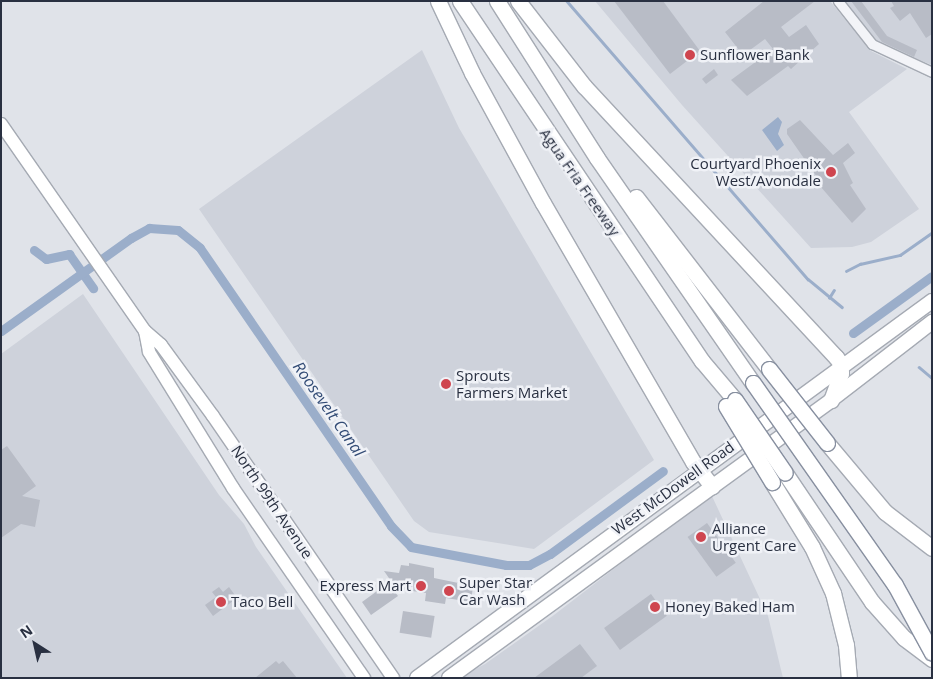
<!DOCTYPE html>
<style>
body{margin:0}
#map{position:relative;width:933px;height:679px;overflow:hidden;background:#e0e3e9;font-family:"Open Sans",sans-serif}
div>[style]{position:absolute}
.built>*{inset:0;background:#ced2db}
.water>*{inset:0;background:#9baeca}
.stream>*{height:2.5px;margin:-1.25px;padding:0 1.25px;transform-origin:1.25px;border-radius:1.25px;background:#9baeca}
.canal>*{height:9px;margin:-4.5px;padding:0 4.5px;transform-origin:4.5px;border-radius:4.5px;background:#9baeca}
.building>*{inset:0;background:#b8bcc6;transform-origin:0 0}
.roads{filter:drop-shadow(1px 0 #a5aab3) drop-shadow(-1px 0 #a5aab3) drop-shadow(0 1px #a5aab3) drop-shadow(0 -1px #a5aab3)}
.street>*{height:9px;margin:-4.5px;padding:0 4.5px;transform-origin:4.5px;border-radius:4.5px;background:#f3f4f8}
.secondary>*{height:12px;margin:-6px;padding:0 6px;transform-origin:6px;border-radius:6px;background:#fff}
.primary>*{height:14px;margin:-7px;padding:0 7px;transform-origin:7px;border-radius:7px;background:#fff}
.highway>*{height:15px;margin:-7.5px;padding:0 7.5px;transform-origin:7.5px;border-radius:7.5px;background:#fff}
.bridges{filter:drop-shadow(1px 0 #8890a0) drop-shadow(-1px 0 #8890a0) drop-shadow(0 1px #8890a0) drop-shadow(0 -1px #8890a0)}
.highway-bridge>*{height:15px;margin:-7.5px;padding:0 7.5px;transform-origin:7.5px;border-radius:7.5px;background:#fff}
.dots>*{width:14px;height:14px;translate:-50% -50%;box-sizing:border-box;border:2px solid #f0f2f7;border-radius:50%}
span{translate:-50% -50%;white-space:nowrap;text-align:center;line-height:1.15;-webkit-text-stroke:5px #f0f2f7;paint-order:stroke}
.poi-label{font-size:15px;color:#293041}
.left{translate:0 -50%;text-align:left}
.right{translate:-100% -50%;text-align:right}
.street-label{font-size:15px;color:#293041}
.water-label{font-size:16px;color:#324b75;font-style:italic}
.frame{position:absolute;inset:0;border:2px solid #293041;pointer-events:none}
.north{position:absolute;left:10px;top:619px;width:50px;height:50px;-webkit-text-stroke:4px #f0f2f7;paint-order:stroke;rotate:325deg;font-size:14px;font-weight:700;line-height:20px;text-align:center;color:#293041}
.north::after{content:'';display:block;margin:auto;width:18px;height:22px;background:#293041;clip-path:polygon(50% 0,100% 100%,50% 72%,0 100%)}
</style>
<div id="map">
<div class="built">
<i style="clip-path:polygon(595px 1px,830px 1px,871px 51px,907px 69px,849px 112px,919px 209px,871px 242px,852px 247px,811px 248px,682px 105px)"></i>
<i style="clip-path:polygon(844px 1px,932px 1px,932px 65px,883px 46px,873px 38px)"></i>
<i style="clip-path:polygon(422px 50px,459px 128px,654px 460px,534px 549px,429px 532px,414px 521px,199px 209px)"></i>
<i style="clip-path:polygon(83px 294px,219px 495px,244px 524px,256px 547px,347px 678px,1px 678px,1px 354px)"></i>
<i style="clip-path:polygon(711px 494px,768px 616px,783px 678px,458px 678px,485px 664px,554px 615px)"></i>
</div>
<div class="water">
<i style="clip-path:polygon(778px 117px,782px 122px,778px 134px,784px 145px,777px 151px,762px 130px)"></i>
</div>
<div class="stream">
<i style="left:567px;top:1px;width:368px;rotate:49.1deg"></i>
<i style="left:808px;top:279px;width:44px;rotate:39.5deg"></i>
<i style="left:846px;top:271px;width:16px;rotate:-27deg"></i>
<i style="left:860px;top:264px;width:41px;rotate:-12.7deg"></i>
<i style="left:900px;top:255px;width:39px;rotate:-35deg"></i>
<i style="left:829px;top:298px;width:9px;rotate:-58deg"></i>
<i style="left:919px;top:367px;width:17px;rotate:40deg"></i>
</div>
<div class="canal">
<i style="left:34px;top:250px;width:15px;rotate:37deg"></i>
<i style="left:46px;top:259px;width:24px;rotate:-12deg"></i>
<i style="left:69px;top:254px;width:42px;rotate:54.8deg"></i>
<i style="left:1px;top:331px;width:160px;rotate:-35.6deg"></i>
<i style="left:131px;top:238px;width:21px;rotate:-29deg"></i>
<i style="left:149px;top:228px;width:29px;rotate:4deg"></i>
<i style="left:178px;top:230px;width:28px;rotate:39deg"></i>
<i style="left:200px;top:248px;width:337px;rotate:55.5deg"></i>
<i style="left:391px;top:526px;width:29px;rotate:46deg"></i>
<i style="left:411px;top:547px;width:97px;rotate:10.7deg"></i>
<i style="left:506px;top:565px;width:23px"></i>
<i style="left:529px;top:565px;width:24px;rotate:-28deg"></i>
<i style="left:550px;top:554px;width:140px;rotate:-36.3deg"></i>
<i style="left:853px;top:333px;width:97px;rotate:-35.8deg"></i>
</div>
<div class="building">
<i style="clip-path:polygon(614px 1px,663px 1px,700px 51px,670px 74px)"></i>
<i style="clip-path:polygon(764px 1px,815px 1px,781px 27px,789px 37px,806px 25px,819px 44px,791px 69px,788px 66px,747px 96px,731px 80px,773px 49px,765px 39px,735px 61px,732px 56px,739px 50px,725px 32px)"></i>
<i style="clip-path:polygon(851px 1px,861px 1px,887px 36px,917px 50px,914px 57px,882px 42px)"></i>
<i style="clip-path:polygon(891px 1px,932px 1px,932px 34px,926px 38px,910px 13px,900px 21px,890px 8px,894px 6px)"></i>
<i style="clip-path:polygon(714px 69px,718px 75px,706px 84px,702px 79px)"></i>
<i style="clip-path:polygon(800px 120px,833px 155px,848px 143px,855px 153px,843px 163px,853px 183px,850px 185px,866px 209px,852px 223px,814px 179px,817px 177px,787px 134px,787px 129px)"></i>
<i style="clip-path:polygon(7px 446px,36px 486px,22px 496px,40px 500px,35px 527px,21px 524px,1px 538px,1px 450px)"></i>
<i style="left:707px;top:523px;width:49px;height:24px;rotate:54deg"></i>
<i style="clip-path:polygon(409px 563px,434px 568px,434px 578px,473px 586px,471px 602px,446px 598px,445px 604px,425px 601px,426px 593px,392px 588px,398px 596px,371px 615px,362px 602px,391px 581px,384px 571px,399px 573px,401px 565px,409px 566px)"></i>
<i style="clip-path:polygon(219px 587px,223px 592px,229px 587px,237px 598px,213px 616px,205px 605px,216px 597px,212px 592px)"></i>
<i style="left:651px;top:594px;width:27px;height:58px;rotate:54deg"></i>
<i style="left:403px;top:611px;width:32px;height:22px;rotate:9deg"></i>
<i style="clip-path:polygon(580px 644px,597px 666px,581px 678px,534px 678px)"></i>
<i style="clip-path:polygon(276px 661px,279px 664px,283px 661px,297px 678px,255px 678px)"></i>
</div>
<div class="roads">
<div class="street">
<i style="left:838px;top:1px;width:55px;rotate:51.7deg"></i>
<i style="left:872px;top:44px;width:66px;rotate:25deg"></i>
</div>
<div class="secondary">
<i style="left:1px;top:124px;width:252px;rotate:55.2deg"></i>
<i style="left:145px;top:331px;width:21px;rotate:41deg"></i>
<i style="left:161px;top:345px;width:88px;rotate:53.8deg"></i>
<i style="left:213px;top:416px;width:318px;rotate:55.5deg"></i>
<i style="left:145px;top:331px;width:21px;rotate:79deg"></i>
<i style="left:149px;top:352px;width:160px;rotate:58.3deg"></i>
<i style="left:233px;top:488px;width:231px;rotate:55.4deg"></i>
</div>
<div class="primary">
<i style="left:417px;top:678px;width:638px;rotate:-36.21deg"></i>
<i style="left:449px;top:678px;width:472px;rotate:-36deg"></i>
<i style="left:831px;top:400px;width:128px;rotate:-37.7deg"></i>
</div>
<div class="highway">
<i style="left:438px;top:1px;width:80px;rotate:64.7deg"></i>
<i style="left:472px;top:73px;width:148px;rotate:61.4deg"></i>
<i style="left:543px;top:203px;width:299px;rotate:59.9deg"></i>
<i style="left:693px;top:462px;width:31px;rotate:52deg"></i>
<i style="left:460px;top:1px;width:434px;rotate:56.1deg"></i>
<i style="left:702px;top:361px;width:51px;rotate:49.8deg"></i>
<i style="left:497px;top:1px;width:186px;rotate:57.5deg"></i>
<i style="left:597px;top:158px;width:274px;rotate:55.3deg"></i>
<i style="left:518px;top:1px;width:108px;rotate:52.2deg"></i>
<i style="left:584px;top:86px;width:370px;rotate:47.1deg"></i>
<i style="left:836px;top:357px;width:7px;rotate:56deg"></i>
<i style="left:840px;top:363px;width:10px;rotate:84deg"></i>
<i style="left:841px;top:373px;width:29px;rotate:110deg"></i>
<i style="left:636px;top:197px;width:217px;rotate:52.3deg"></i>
<i style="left:827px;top:443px;width:90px;rotate:50deg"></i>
<i style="left:885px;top:512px;width:59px;rotate:37.5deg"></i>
<i style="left:785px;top:473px;width:156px;rotate:56deg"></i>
<i style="left:872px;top:602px;width:48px;rotate:48.4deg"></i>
<i style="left:904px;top:638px;width:35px;rotate:37deg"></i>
<i style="left:772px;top:482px;width:76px;rotate:58.4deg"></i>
<i style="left:812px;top:547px;width:51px;rotate:65.5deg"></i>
<i style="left:833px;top:593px;width:54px;rotate:76deg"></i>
<i style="left:846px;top:645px;width:33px;rotate:85deg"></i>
</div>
</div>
<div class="bridges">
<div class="highway-bridge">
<i style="left:769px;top:369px;width:94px;rotate:51.9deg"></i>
<i style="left:753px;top:383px;width:247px;rotate:54.9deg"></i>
<i style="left:895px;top:585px;width:77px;rotate:61.4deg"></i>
<i style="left:735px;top:400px;width:88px;rotate:55.6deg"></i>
<i style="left:726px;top:406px;width:89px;rotate:58.8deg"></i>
</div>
</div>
<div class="dots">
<i style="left:690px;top:55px;background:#cf454f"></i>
<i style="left:831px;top:172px;background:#cf454f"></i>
<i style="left:446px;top:384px;background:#cf454f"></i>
<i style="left:701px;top:537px;background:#cf454f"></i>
<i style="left:421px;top:586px;background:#cf454f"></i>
<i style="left:449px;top:591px;background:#cf454f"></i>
<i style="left:221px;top:602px;background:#cf454f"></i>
<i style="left:655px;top:607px;background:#cf454f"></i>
</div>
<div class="poi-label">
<span class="left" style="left:700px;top:55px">Sunflower Bank</span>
<span class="right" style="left:821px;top:172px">Courtyard Phoenix<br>West/Avondale</span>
<span class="left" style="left:456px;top:384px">Sprouts<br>Farmers Market</span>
<span class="left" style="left:712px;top:537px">Alliance<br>Urgent Care</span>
<span class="left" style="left:459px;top:591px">Super Star<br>Car Wash</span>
<span class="right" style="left:411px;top:586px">Express Mart</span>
<span class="left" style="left:231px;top:602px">Taco Bell</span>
<span class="left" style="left:665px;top:607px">Honey Baked Ham</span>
</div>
<div class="street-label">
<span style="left:580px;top:182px;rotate:55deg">Agua Fria Freeway</span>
<span style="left:673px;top:488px;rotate:-36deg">West McDowell Road</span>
<span style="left:272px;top:502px;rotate:56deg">North 99th Avenue</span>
</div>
<div class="water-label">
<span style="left:329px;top:409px;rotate:55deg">Roosevelt Canal</span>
</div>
<div class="frame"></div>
<div class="north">N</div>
</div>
